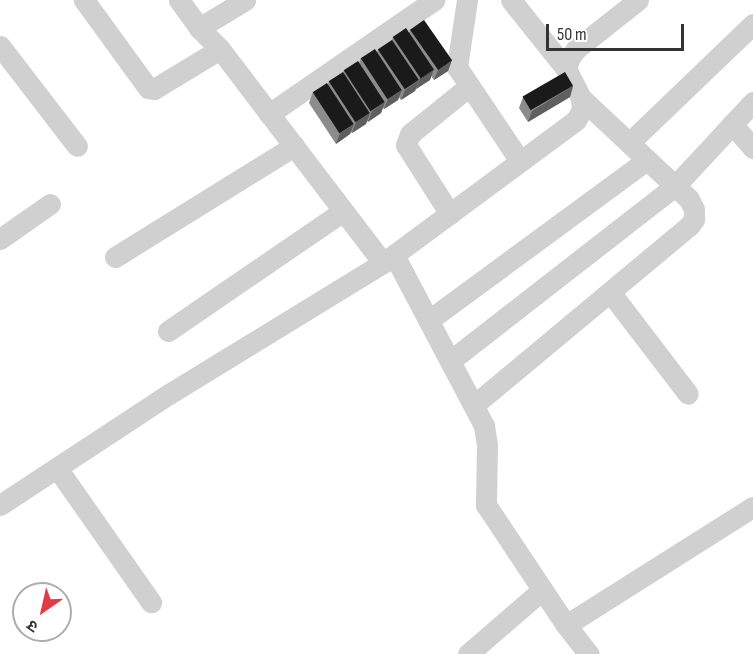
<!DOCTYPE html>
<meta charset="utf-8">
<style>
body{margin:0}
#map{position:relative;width:753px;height:654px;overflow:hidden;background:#fff;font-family:"Sofia Sans Condensed","Noto Sans Devanagari",sans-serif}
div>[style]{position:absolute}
.street>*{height:21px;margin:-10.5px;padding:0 10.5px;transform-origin:10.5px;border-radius:10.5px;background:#d0d0d0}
.wall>*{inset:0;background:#8c8c8c}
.shaded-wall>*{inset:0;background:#5f5f5f}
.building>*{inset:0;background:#1a1a1a;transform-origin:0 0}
span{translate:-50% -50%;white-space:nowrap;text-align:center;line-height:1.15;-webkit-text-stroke:6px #fff;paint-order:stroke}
.north{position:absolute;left:12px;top:582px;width:60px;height:60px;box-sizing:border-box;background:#fff;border:2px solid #adadad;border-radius:50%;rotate:214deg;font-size:16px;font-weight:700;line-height:24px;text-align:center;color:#333}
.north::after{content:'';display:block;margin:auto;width:21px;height:27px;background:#e63946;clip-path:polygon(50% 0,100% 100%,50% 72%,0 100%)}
.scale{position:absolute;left:546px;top:24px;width:138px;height:27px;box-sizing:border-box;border:3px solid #333;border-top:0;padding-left:8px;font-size:18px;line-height:21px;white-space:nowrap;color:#333;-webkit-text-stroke:4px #fff;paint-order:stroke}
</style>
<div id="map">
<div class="street">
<i style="left:84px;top:0;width:109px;rotate:54deg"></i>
<i style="left:148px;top:88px;width:6px;rotate:9deg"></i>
<i style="left:154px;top:89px;width:77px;rotate:-31.2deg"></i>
<i style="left:179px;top:0;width:34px;rotate:54deg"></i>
<i style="left:199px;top:28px;width:30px;rotate:45deg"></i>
<i style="left:220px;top:49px;width:269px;rotate:52.7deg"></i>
<i style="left:383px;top:263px;width:240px;rotate:-36.5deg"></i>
<i style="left:576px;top:120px;width:12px;rotate:-59deg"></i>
<i style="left:582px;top:110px;width:12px;rotate:-95deg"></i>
<i style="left:581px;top:98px;width:33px;rotate:-117deg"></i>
<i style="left:566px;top:69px;width:10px;rotate:-73deg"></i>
<i style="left:569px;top:59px;width:12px;rotate:-55deg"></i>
<i style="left:576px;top:49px;width:79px;rotate:-38.3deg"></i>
<i style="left:467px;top:0;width:68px;rotate:98.5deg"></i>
<i style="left:457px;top:67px;width:113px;rotate:56.2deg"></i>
<i style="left:511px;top:0;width:88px;rotate:51.4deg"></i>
<i style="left:199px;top:28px;width:54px;rotate:-31.3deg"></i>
<i style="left:0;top:46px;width:126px;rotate:52.4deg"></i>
<i style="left:269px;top:114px;width:201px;rotate:-34.6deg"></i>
<i style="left:732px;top:124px;width:32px;rotate:49deg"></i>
<i style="left:629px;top:143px;width:172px;rotate:-43.8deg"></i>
<i style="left:450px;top:214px;width:82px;rotate:-122.5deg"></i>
<i style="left:406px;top:145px;width:12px;rotate:-70deg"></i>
<i style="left:410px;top:134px;width:75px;rotate:-39deg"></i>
<i style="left:0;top:239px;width:61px;rotate:-35deg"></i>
<i style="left:394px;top:255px;width:193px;rotate:62.2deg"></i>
<i style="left:484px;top:426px;width:19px;rotate:81deg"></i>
<i style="left:487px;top:445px;width:60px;rotate:91deg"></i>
<i style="left:486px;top:505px;width:144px;rotate:56.3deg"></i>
<i style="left:566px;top:625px;width:37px;rotate:52deg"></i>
<i style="left:115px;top:257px;width:211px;rotate:-31.8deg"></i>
<i style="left:610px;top:292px;width:128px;rotate:52.6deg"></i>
<i style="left:429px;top:320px;width:270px;rotate:-36.3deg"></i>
<i style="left:168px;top:331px;width:212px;rotate:-34.4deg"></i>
<i style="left:450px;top:361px;width:285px;rotate:-37.9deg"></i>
<i style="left:675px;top:186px;width:115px;rotate:-47.1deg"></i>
<i style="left:474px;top:405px;width:280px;rotate:-39.8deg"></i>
<i style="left:689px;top:226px;width:9px;rotate:-54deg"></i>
<i style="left:694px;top:219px;width:10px;rotate:-90deg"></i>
<i style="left:694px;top:209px;width:11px;rotate:-117deg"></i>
<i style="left:689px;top:199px;width:148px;rotate:-136.9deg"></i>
<i style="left:57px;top:468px;width:164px;rotate:55deg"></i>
<i style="left:0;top:505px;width:202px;rotate:-33.3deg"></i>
<i style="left:169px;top:394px;width:251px;rotate:-31.5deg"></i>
<i style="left:566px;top:625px;width:221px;rotate:-32.3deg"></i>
<i style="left:468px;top:654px;width:98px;rotate:-40.9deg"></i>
</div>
<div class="wall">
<i style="clip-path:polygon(410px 29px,452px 60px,448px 71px,434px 80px,431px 76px,430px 80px,416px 89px,415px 91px,401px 100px,399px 97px,398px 100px,384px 109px,383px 108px,381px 113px,368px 122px,367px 121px,366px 124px,352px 133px,351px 132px,350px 134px,336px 144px,309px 103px,313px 92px,328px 84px,329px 81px,343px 73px,344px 70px,359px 63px,361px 58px,377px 52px,378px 49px,392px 40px,393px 37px,409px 32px)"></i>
<i style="clip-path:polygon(573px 86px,570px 97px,528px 122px,519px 108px,523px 97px)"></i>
</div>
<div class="shaded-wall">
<i style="clip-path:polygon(452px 60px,448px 71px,434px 80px,438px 70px)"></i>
<i style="clip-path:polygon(434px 69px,430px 80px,416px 89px,420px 78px)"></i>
<i style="clip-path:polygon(419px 80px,415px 91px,401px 100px,405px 90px)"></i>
<i style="clip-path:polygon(573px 86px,570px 97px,528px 122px,532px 111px)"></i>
<i style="clip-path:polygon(402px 90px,398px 100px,384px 109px,388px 99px)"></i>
<i style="clip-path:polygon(385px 102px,381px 113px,368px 122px,372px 111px)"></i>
<i style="clip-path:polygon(370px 113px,366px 124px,352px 133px,356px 122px)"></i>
<i style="clip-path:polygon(354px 124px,350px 134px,336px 144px,340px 133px)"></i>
</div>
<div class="building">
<i style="left:424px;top:20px;width:49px;height:17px;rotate:55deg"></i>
<i style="left:406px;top:28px;width:50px;height:16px;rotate:56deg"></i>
<i style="left:392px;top:40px;width:48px;height:17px;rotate:56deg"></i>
<i style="left:375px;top:49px;width:49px;height:17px;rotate:57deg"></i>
<i style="left:358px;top:61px;width:49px;height:17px;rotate:57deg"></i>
<i style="left:343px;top:72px;width:49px;height:17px;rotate:57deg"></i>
<i style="left:565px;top:72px;width:16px;height:49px;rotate:60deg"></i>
<i style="left:327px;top:83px;width:49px;height:17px;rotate:57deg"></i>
</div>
<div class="north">उ</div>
<div class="scale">50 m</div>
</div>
